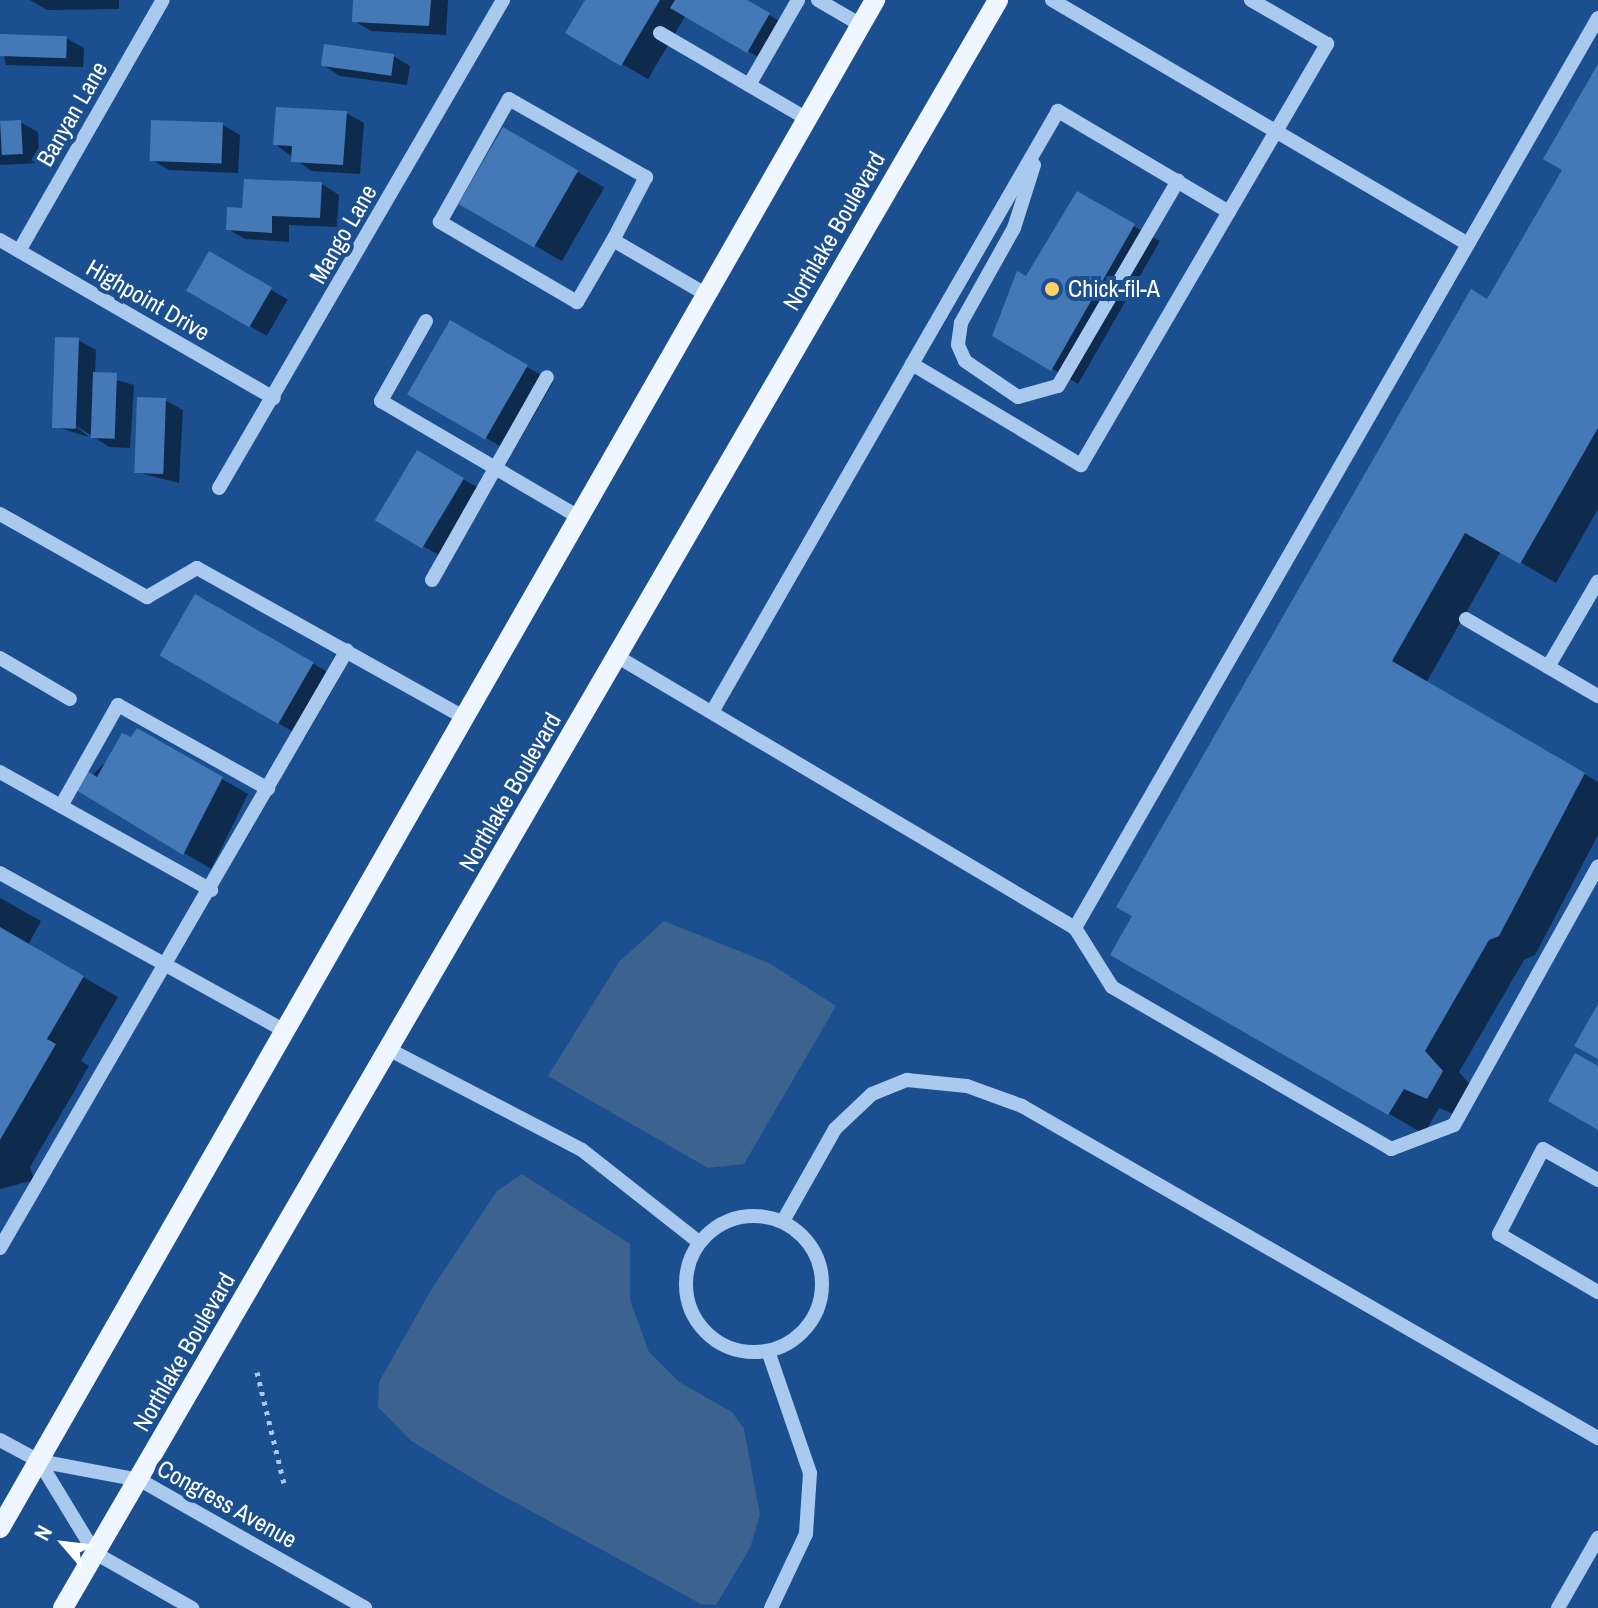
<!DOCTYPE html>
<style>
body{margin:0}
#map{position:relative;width:1598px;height:1608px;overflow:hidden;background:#1b4f8f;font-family:"Archivo Narrow",sans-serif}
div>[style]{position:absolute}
.water>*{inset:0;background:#3c6290}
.shadow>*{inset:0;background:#0007;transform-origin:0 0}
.building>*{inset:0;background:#4478b7;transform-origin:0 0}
.path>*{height:5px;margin-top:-2.5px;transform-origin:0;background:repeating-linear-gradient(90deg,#a9c9ee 0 4px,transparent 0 10px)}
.minor>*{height:14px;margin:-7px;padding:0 7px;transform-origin:7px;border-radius:7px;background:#a9c9ee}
.minor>.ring{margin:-7px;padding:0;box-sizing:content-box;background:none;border:14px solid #a9c9ee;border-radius:50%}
.major>*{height:20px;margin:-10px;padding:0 10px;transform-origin:10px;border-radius:10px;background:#f0f6ff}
.dots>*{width:22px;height:22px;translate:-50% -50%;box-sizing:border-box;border:4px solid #1b4f8f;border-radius:50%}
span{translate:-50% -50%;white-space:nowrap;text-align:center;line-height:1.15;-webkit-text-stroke:8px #1b4f8f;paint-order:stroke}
.street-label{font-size:24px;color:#fff}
.poi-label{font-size:24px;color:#fff}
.left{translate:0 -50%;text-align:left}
.north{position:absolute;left:24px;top:1504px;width:80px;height:80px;-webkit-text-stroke:6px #1b4f8f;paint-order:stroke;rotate:298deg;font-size:22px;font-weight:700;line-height:32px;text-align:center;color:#fff}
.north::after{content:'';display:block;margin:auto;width:28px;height:36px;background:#fff;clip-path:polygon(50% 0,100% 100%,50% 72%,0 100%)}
</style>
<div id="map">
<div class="water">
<i style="clip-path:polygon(664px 921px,769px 963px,836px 1006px,744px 1164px,708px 1168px,548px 1076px,619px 962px)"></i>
<i style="clip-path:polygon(522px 1174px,630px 1244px,630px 1300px,649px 1352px,679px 1382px,732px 1412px,744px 1429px,760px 1515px,750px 1548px,716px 1605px,701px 1604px,485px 1486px,410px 1440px,378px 1407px,379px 1382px,431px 1290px,497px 1191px)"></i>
</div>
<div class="shadow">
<i style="clip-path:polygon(30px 0,119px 0,119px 9px,47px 10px)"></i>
<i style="clip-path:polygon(355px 0,448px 0,446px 35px,371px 31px,354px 21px)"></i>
<i style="clip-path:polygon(585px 0,743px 0,786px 25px,765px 61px,686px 15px,648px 79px,568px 33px)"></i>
<i style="clip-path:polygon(0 36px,66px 38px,84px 48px,83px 67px,6px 65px)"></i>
<i style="clip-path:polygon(393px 56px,410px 66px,407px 85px,340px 76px,323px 65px)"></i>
<i style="clip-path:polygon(1598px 68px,1598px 509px,1556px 583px,1501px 551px,1426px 683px,1598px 782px,1598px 835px,1535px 955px,1524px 960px,1459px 1072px,1477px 1092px,1463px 1118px,1439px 1108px,1424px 1134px,1113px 954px,1565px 170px)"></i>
<i style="clip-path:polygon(346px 113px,364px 123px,360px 174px,311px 171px,275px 144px)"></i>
<i style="clip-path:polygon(20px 122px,38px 132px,39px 163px,0 165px,0 123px)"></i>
<i style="clip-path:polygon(223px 125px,240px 135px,238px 173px,169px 170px,152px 160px)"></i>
<i style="left:503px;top:129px;width:117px;height:85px;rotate:30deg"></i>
<i style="clip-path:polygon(322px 184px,339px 195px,337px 227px,289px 225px,289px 242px,245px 239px,228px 229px)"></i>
<i style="clip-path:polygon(1077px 194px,1160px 241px,1078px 384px,995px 335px,1018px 273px,1027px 278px)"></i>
<i style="left:209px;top:254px;width:91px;height:42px;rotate:30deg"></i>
<i style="left:451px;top:323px;width:118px;height:82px;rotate:30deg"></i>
<i style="clip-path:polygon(78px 340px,96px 350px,95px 374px,134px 385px,130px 448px,109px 447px,69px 421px,89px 437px,56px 427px)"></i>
<i style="clip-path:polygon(165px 400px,183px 410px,179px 483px,136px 472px)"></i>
<i style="left:418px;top:453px;width:73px;height:78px;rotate:30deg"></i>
<i style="left:196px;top:596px;width:165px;height:69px;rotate:30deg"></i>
<i style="clip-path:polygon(138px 731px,248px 794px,211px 869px,78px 789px)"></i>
<i style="clip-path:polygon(0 898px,41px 921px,28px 945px,118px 997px,81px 1061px,89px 1066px,30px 1167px,34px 1180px,0 1189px)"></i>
</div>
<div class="building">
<i style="clip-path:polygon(353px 0,431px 0,429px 26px,352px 22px)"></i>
<i style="clip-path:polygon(585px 0,660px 0,621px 66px,565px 33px)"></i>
<i style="clip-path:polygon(675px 0,747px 0,770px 13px,747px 53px,670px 8px)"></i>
<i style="left:0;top:34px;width:67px;height:22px;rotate:2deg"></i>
<i style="left:324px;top:44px;width:71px;height:22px;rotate:8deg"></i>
<i style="clip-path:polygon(1598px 64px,1598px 428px,1520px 564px,1465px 533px,1392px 661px,1585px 773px,1499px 936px,1489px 940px,1425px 1051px,1443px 1071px,1427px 1099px,1404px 1089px,1388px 1115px,1110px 955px,1132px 916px,1116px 907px,1471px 289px,1487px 299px,1562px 170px,1543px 159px)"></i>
<i style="clip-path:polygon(276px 107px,347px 111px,343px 165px,291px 162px,292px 146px,273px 145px)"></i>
<i style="left:21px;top:120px;width:34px;height:21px;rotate:87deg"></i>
<i style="left:151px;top:120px;width:72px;height:41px;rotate:2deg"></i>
<i style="left:503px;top:127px;width:87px;height:89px;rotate:30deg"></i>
<i style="clip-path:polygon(244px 179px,322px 182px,320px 218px,272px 216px,272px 233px,226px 230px,227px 207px,242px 208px)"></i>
<i style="clip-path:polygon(1077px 191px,1135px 224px,1051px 371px,992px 336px,1017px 271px,1026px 276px)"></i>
<i style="left:209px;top:251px;width:73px;height:46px;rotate:30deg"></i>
<i style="left:450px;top:320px;width:90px;height:86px;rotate:30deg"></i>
<i style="left:55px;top:337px;width:24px;height:91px;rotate:2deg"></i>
<i style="left:93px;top:372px;width:24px;height:66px;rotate:2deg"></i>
<i style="left:137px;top:397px;width:29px;height:76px;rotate:2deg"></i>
<i style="left:417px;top:450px;width:55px;height:82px;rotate:31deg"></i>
<i style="left:195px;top:594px;width:137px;height:71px;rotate:30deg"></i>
<i style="clip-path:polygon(137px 728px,223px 777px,183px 855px,76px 790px,87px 771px,97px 777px,122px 733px,131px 737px)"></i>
<i style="clip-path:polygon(0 927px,84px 976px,47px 1039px,56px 1044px,0 1140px)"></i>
<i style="clip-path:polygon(1598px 1004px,1598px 1059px,1574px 1046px)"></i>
<i style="clip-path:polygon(1575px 1053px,1598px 1066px,1598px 1130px,1548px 1101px)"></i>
</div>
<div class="path">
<i style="left:257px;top:1372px;width:115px;rotate:76.4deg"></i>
</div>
<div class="minor">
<i style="left:818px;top:0;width:50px;rotate:30.2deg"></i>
<i style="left:1052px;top:0;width:481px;rotate:30.4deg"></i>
<i style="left:1598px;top:18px;width:1050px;rotate:119.89deg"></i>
<i style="left:1075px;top:928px;width:70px;rotate:57.9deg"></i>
<i style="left:1112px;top:987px;width:323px;rotate:30.1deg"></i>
<i style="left:1391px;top:1149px;width:67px;rotate:-20.9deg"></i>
<i style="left:1454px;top:1125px;width:296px;rotate:-60.9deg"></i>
<i style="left:660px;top:33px;width:170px;rotate:30.3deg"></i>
<i style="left:749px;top:85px;width:98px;rotate:-60deg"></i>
<i style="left:1034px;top:165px;width:66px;rotate:107.6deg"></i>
<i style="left:1014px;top:228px;width:109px;rotate:119.2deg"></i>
<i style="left:961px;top:323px;width:22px;rotate:98deg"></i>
<i style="left:958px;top:345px;width:17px;rotate:66deg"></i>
<i style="left:965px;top:361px;width:64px;rotate:34.2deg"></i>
<i style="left:1018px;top:397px;width:41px;rotate:-15.4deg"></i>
<i style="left:1058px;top:386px;width:238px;rotate:-59.7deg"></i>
<i style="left:1229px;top:212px;width:199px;rotate:-149.4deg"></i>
<i style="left:1058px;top:111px;width:292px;rotate:120deg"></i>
<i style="left:912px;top:364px;width:197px;rotate:30.9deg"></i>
<i style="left:1081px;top:465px;width:488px;rotate:-59.7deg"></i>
<i style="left:1327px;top:44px;width:88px;rotate:-149.9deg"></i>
<i style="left:0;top:240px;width:316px;rotate:30deg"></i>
<i style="left:613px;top:240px;width:72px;rotate:120.1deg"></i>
<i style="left:577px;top:302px;width:159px;rotate:-149.7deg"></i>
<i style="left:440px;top:222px;width:141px;rotate:-60.7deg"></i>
<i style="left:509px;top:99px;width:158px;rotate:29.7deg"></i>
<i style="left:646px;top:177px;width:71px;rotate:117.6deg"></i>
<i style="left:613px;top:240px;width:109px;rotate:30.3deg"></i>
<i style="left:19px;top:251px;width:289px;rotate:-60.2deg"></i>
<i style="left:426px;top:321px;width:92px;rotate:119.4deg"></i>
<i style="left:381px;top:401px;width:229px;rotate:30.4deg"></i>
<i style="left:219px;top:488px;width:565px;rotate:-59.8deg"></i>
<i style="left:0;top:514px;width:169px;rotate:29.5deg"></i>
<i style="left:147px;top:597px;width:58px;rotate:-30.1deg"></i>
<i style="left:197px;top:568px;width:307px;rotate:29.2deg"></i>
<i style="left:432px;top:580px;width:233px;rotate:-60.5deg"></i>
<i style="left:1466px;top:619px;width:153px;rotate:30.3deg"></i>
<i style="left:618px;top:657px;width:531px;rotate:30.67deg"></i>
<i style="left:0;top:658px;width:81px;rotate:30.4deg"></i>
<i style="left:1548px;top:667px;width:99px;rotate:-59.8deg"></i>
<i style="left:712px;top:712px;width:401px;rotate:-60.1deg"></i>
<i style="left:0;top:772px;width:242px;rotate:29.2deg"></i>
<i style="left:61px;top:806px;width:116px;rotate:-60.6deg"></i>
<i style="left:118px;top:705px;width:172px;rotate:29.2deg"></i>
<i style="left:0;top:873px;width:326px;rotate:29deg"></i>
<i style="left:390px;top:1050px;width:216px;rotate:27.5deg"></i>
<i style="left:582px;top:1150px;width:149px;rotate:38.2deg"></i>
<i style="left:1598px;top:1180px;width:63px;rotate:-150.6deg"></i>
<i style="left:1543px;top:1149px;width:96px;rotate:117.4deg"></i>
<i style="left:1499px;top:1234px;width:115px;rotate:30.4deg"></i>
<i class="ring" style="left:686px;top:1216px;width:122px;height:122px"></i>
<i style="left:783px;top:1221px;width:106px;rotate:-60.5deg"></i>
<i style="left:835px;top:1129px;width:51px;rotate:-43.4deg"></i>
<i style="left:872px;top:1094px;width:38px;rotate:-22deg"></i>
<i style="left:907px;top:1080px;width:60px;rotate:5.7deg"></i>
<i style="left:967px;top:1086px;width:59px;rotate:20deg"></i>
<i style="left:1022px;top:1106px;width:665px;rotate:29.96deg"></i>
<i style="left:0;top:1248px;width:691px;rotate:-59.87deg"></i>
<i style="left:768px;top:1351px;width:129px;rotate:71deg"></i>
<i style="left:810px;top:1473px;width:61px;rotate:93.8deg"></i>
<i style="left:806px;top:1534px;width:82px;rotate:115.3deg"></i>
<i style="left:0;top:1440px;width:44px;rotate:28.3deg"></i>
<i style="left:39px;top:1461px;width:103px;rotate:10.7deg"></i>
<i style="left:140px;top:1480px;width:259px;rotate:29.6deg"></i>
<i style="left:39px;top:1461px;width:108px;rotate:58.7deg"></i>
<i style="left:95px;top:1553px;width:112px;rotate:29.6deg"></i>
<i style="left:1558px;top:1608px;width:81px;rotate:-60.3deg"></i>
</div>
<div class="major">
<i style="left:0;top:1528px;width:1761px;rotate:-60.2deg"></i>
<i style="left:63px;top:1608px;width:1860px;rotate:-59.82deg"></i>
</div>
<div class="dots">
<i style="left:1052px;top:289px;background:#ffd166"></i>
</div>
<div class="street-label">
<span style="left:72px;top:114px;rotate:-60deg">Banyan Lane</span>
<span style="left:834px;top:231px;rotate:-60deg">Northlake Boulevard</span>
<span style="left:343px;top:234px;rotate:-60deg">Mango Lane</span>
<span style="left:148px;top:300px;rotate:30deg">Highpoint Drive</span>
<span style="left:510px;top:792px;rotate:-60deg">Northlake Boulevard</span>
<span style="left:184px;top:1352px;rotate:-60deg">Northlake Boulevard</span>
<span style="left:227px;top:1504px;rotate:29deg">Congress Avenue</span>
</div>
<div class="poi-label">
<span class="left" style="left:1068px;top:289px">Chick-fil-A</span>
</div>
<div class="north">N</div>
</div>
